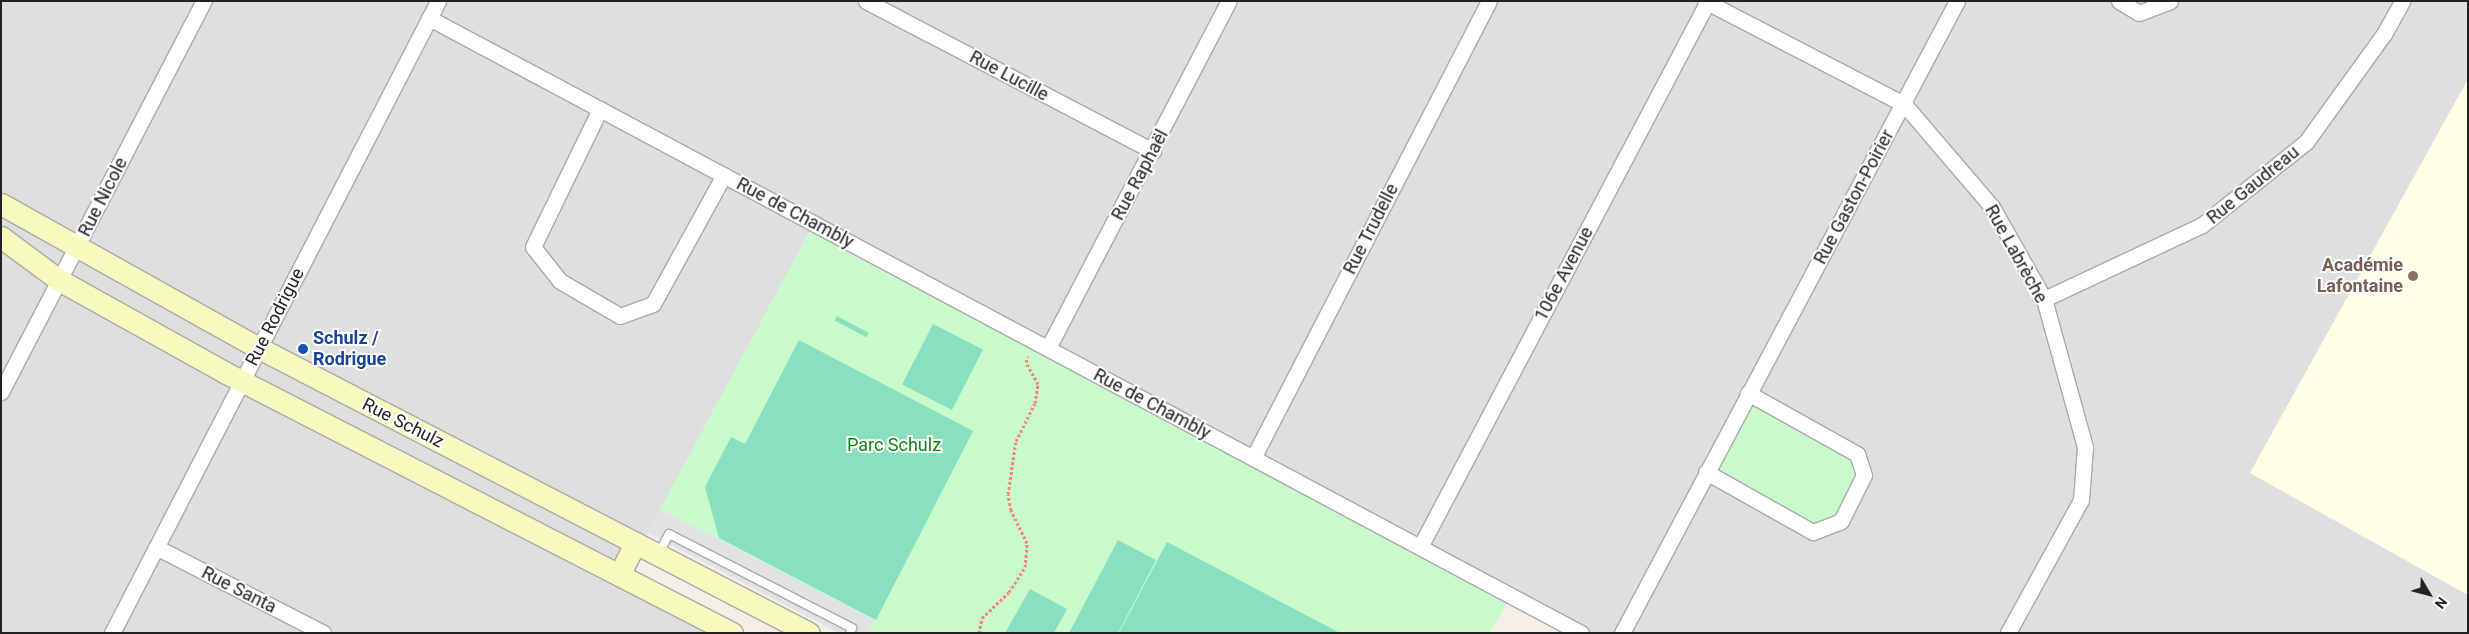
<!DOCTYPE html>
<meta charset="utf-8">
<style>
body{margin:0}
#map{position:relative;width:2469px;height:634px;overflow:hidden;background:#f2efe9;font-family:Roboto,sans-serif}
div>[style]{position:absolute}
.residential>*{inset:0;background:#e0dfdf}
.education>*{inset:0;background:#ffffe5}
.park>*{inset:0;background:#c8facc}
.pitch>*{inset:0;background:#88e0be;transform-origin:0 0}
.parking>*{inset:0;background:#e2e2e2}
.path>*{height:3px;margin-top:-1.5px;transform-origin:0;background:repeating-linear-gradient(90deg,#fa8072 0 2.5px,transparent 0 5px)}
.roads{filter:drop-shadow(1px 0 #a9a9a9) drop-shadow(-1px 0 #a9a9a9) drop-shadow(0 1px #a9a9a9) drop-shadow(0 -1px #a9a9a9)}
.lane>*{height:8px;margin:-4px;padding:0 4px;transform-origin:4px;border-radius:4px;background:#fff}
.street>*{height:15px;margin:-7.5px;padding:0 7.5px;transform-origin:7.5px;border-radius:7.5px;background:#fff}
.secondary>*{height:21px;margin:-10.5px;padding:0 10.5px;transform-origin:10.5px;border-radius:10.5px;background:#f7fabf}
.dots>*{width:14px;height:14px;translate:-50% -50%;box-sizing:border-box;border:2px solid #fff;border-radius:50%}
span{translate:-50% -50%;white-space:nowrap;text-align:center;line-height:1.15;-webkit-text-stroke:4px #fff;paint-order:stroke}
.street-label{font-size:18px;color:#222}
.education-label{font-size:18px;color:#785e54;font-weight:700}
.right{translate:-100% -50%;text-align:right}
.transit-label{font-size:18px;color:#164399;font-weight:700}
.left{translate:0 -50%;text-align:left}
.park-label{font-size:18px;color:#0c8416}
.frame{position:absolute;inset:0;border:2px solid #222;pointer-events:none}
.north{position:absolute;left:2404px;top:569px;width:50px;height:50px;-webkit-text-stroke:4px #fff;paint-order:stroke;rotate:127deg;font-size:14px;font-weight:700;line-height:20px;text-align:center;color:#222}
.north::after{content:'';display:block;margin:auto;width:18px;height:22px;background:#222;clip-path:polygon(50% 0,100% 100%,50% 72%,0 100%)}
</style>
<div id="map">
<div class="residential">
<i style="clip-path:polygon(1px 1px,2468px 1px,2468px 81px,2250px 473px,2468px 595px,2468px 633px,1591px 633px,1052px 341px,820px 230px,817px 218px,648px 533px,633px 579px,736px 633px,1px 633px)"></i>
</div>
<div class="education">
<i style="clip-path:polygon(2468px 79px,2468px 595px,2250px 473px)"></i>
</div>
<div class="park">
<i style="clip-path:polygon(817px 218px,1514px 591px,1489px 633px,867px 633px,873px 620px,660px 509px)"></i>
<i style="clip-path:polygon(1748px 393px,1857px 454px,1864px 475px,1841px 521px,1813px 532px,1706px 472px)"></i>
</div>
<div class="pitch">
<i style="left:837px;top:316px;width:36px;height:5px;rotate:28deg"></i>
<i style="left:933px;top:324px;width:56px;height:68px;rotate:27deg"></i>
<i style="clip-path:polygon(799px 340px,973px 431px,876px 620px,719px 538px,705px 487px,731px 437px,745px 444px)"></i>
<i style="clip-path:polygon(1118px 540px,1156px 560px,1118px 633px,1069px 633px)"></i>
<i style="clip-path:polygon(1167px 542px,1340px 633px,1119px 633px)"></i>
<i style="clip-path:polygon(1030px 589px,1067px 609px,1054px 633px,1005px 633px)"></i>
</div>
<div class="parking">
<i style="clip-path:polygon(660px 509px,874px 620px,867px 633px,839px 633px,648px 533px)"></i>
</div>
<div class="path">
<i style="left:979px;top:633px;width:15px;rotate:-79deg"></i>
<i style="left:982px;top:618px;width:37px;rotate:-44deg"></i>
<i style="left:1009px;top:592px;width:30px;rotate:-57deg"></i>
<i style="left:1025px;top:567px;width:24px;rotate:-85deg"></i>
<i style="left:1027px;top:543px;width:37px;rotate:-116deg"></i>
<i style="left:1011px;top:510px;width:16px;rotate:-101deg"></i>
<i style="left:1008px;top:494px;width:54px;rotate:-81.4deg"></i>
<i style="left:1016px;top:441px;width:42px;rotate:-63.4deg"></i>
<i style="left:1035px;top:403px;width:19px;rotate:-81deg"></i>
<i style="left:1038px;top:384px;width:25px;rotate:-119deg"></i>
<i style="left:1026px;top:362px;width:6px;rotate:-72deg"></i>
</div>
<div class="roads">
<div class="lane">
<i style="left:659px;top:553px;width:21px;rotate:-62deg"></i>
<i style="left:669px;top:534px;width:206px;rotate:27.2deg"></i>
<i style="left:852px;top:628px;width:5px;rotate:112deg"></i>
</div>
<div class="street">
<i style="left:866px;top:1px;width:324px;rotate:27.6deg"></i>
<i style="left:1705px;top:1px;width:224px;rotate:27.4deg"></i>
<i style="left:1904px;top:104px;width:135px;rotate:49.5deg"></i>
<i style="left:1992px;top:207px;width:106px;rotate:60.5deg"></i>
<i style="left:2044px;top:299px;width:154px;rotate:74.5deg"></i>
<i style="left:2085px;top:447px;width:53px;rotate:94.3deg"></i>
<i style="left:2081px;top:500px;width:152px;rotate:118.8deg"></i>
<i style="left:2119px;top:1px;width:23px;rotate:31deg"></i>
<i style="left:2139px;top:13px;width:33px;rotate:-21deg"></i>
<i style="left:429px;top:18px;width:1306px;rotate:28.1deg"></i>
<i style="left:600px;top:109px;width:153px;rotate:115.9deg"></i>
<i style="left:533px;top:247px;width:43px;rotate:51.5deg"></i>
<i style="left:560px;top:281px;width:69px;rotate:30.3deg"></i>
<i style="left:620px;top:316px;width:35px;rotate:-20deg"></i>
<i style="left:653px;top:304px;width:147px;rotate:-61.2deg"></i>
<i style="left:2044px;top:299px;width:174px;rotate:-25.1deg"></i>
<i style="left:2202px;top:225px;width:133px;rotate:-38.6deg"></i>
<i style="left:2306px;top:142px;width:133px;rotate:-54.2deg"></i>
<i style="left:2384px;top:34px;width:38px;rotate:-61deg"></i>
<i style="left:1048px;top:348px;width:391px;rotate:-62.5deg"></i>
<i style="left:1px;top:392px;width:441px;rotate:-62.6deg"></i>
<i style="left:1253px;top:458px;width:514px;rotate:-62.69deg"></i>
<i style="left:1706px;top:472px;width:123px;rotate:29.3deg"></i>
<i style="left:1813px;top:532px;width:30px;rotate:-21deg"></i>
<i style="left:1841px;top:521px;width:51px;rotate:-63.4deg"></i>
<i style="left:1864px;top:475px;width:22px;rotate:-108deg"></i>
<i style="left:1857px;top:454px;width:125px;rotate:-150.8deg"></i>
<i style="left:156px;top:547px;width:188px;rotate:27.2deg"></i>
<i style="left:1420px;top:547px;width:617px;rotate:-62.19deg"></i>
<i style="left:112px;top:633px;width:711px;rotate:-62.71deg"></i>
<i style="left:1622px;top:633px;width:715px;rotate:-62.07deg"></i>
</div>
<div class="secondary">
<i style="left:1px;top:204px;width:295px;rotate:29.2deg"></i>
<i style="left:259px;top:348px;width:619px;rotate:27.39deg"></i>
<i style="left:1px;top:237px;width:72px;rotate:36.6deg"></i>
<i style="left:59px;top:280px;width:191px;rotate:29.1deg"></i>
<i style="left:226px;top:373px;width:569px;rotate:27.2deg"></i>
<i style="left:619px;top:575px;width:36px;rotate:-63deg"></i>
</div>
</div>
<div class="dots">
<i style="left:2413px;top:276px;background:#8d6e63"></i>
<i style="left:303px;top:349px;background:#1a4fb4"></i>
</div>
<div class="street-label">
<span style="left:1009px;top:76px;rotate:28deg">Rue Lucille</span>
<span style="left:1140px;top:175px;rotate:-62deg">Rue Raphaël</span>
<span style="left:2253px;top:185px;rotate:-39deg">Rue Gaudreau</span>
<span style="left:103px;top:197px;rotate:-63deg">Rue Nicole</span>
<span style="left:1854px;top:197px;rotate:-62deg">Rue Gaston-Poirier</span>
<span style="left:795px;top:213px;rotate:28deg">Rue de Chambly</span>
<span style="left:1371px;top:229px;rotate:-63deg">Rue Trudelle</span>
<span style="left:2016px;top:254px;rotate:61deg">Rue Labrèche</span>
<span style="left:1564px;top:274px;rotate:-62deg">106e Avenue</span>
<span style="left:275px;top:317px;rotate:-63deg">Rue Rodrigue</span>
<span style="left:1152px;top:404px;rotate:28deg">Rue de Chambly</span>
<span style="left:403px;top:423px;rotate:27deg">Rue Schulz</span>
<span style="left:239px;top:590px;rotate:27deg">Rue Santa</span>
</div>
<div class="education-label">
<span class="right" style="left:2403px;top:276px">Académie<br>Lafontaine</span>
</div>
<div class="transit-label">
<span class="left" style="left:313px;top:349px">Schulz /<br>Rodrigue</span>
</div>
<div class="park-label">
<span style="left:894px;top:445px">Parc Schulz</span>
</div>
<div class="frame"></div>
<div class="north">N</div>
</div>
